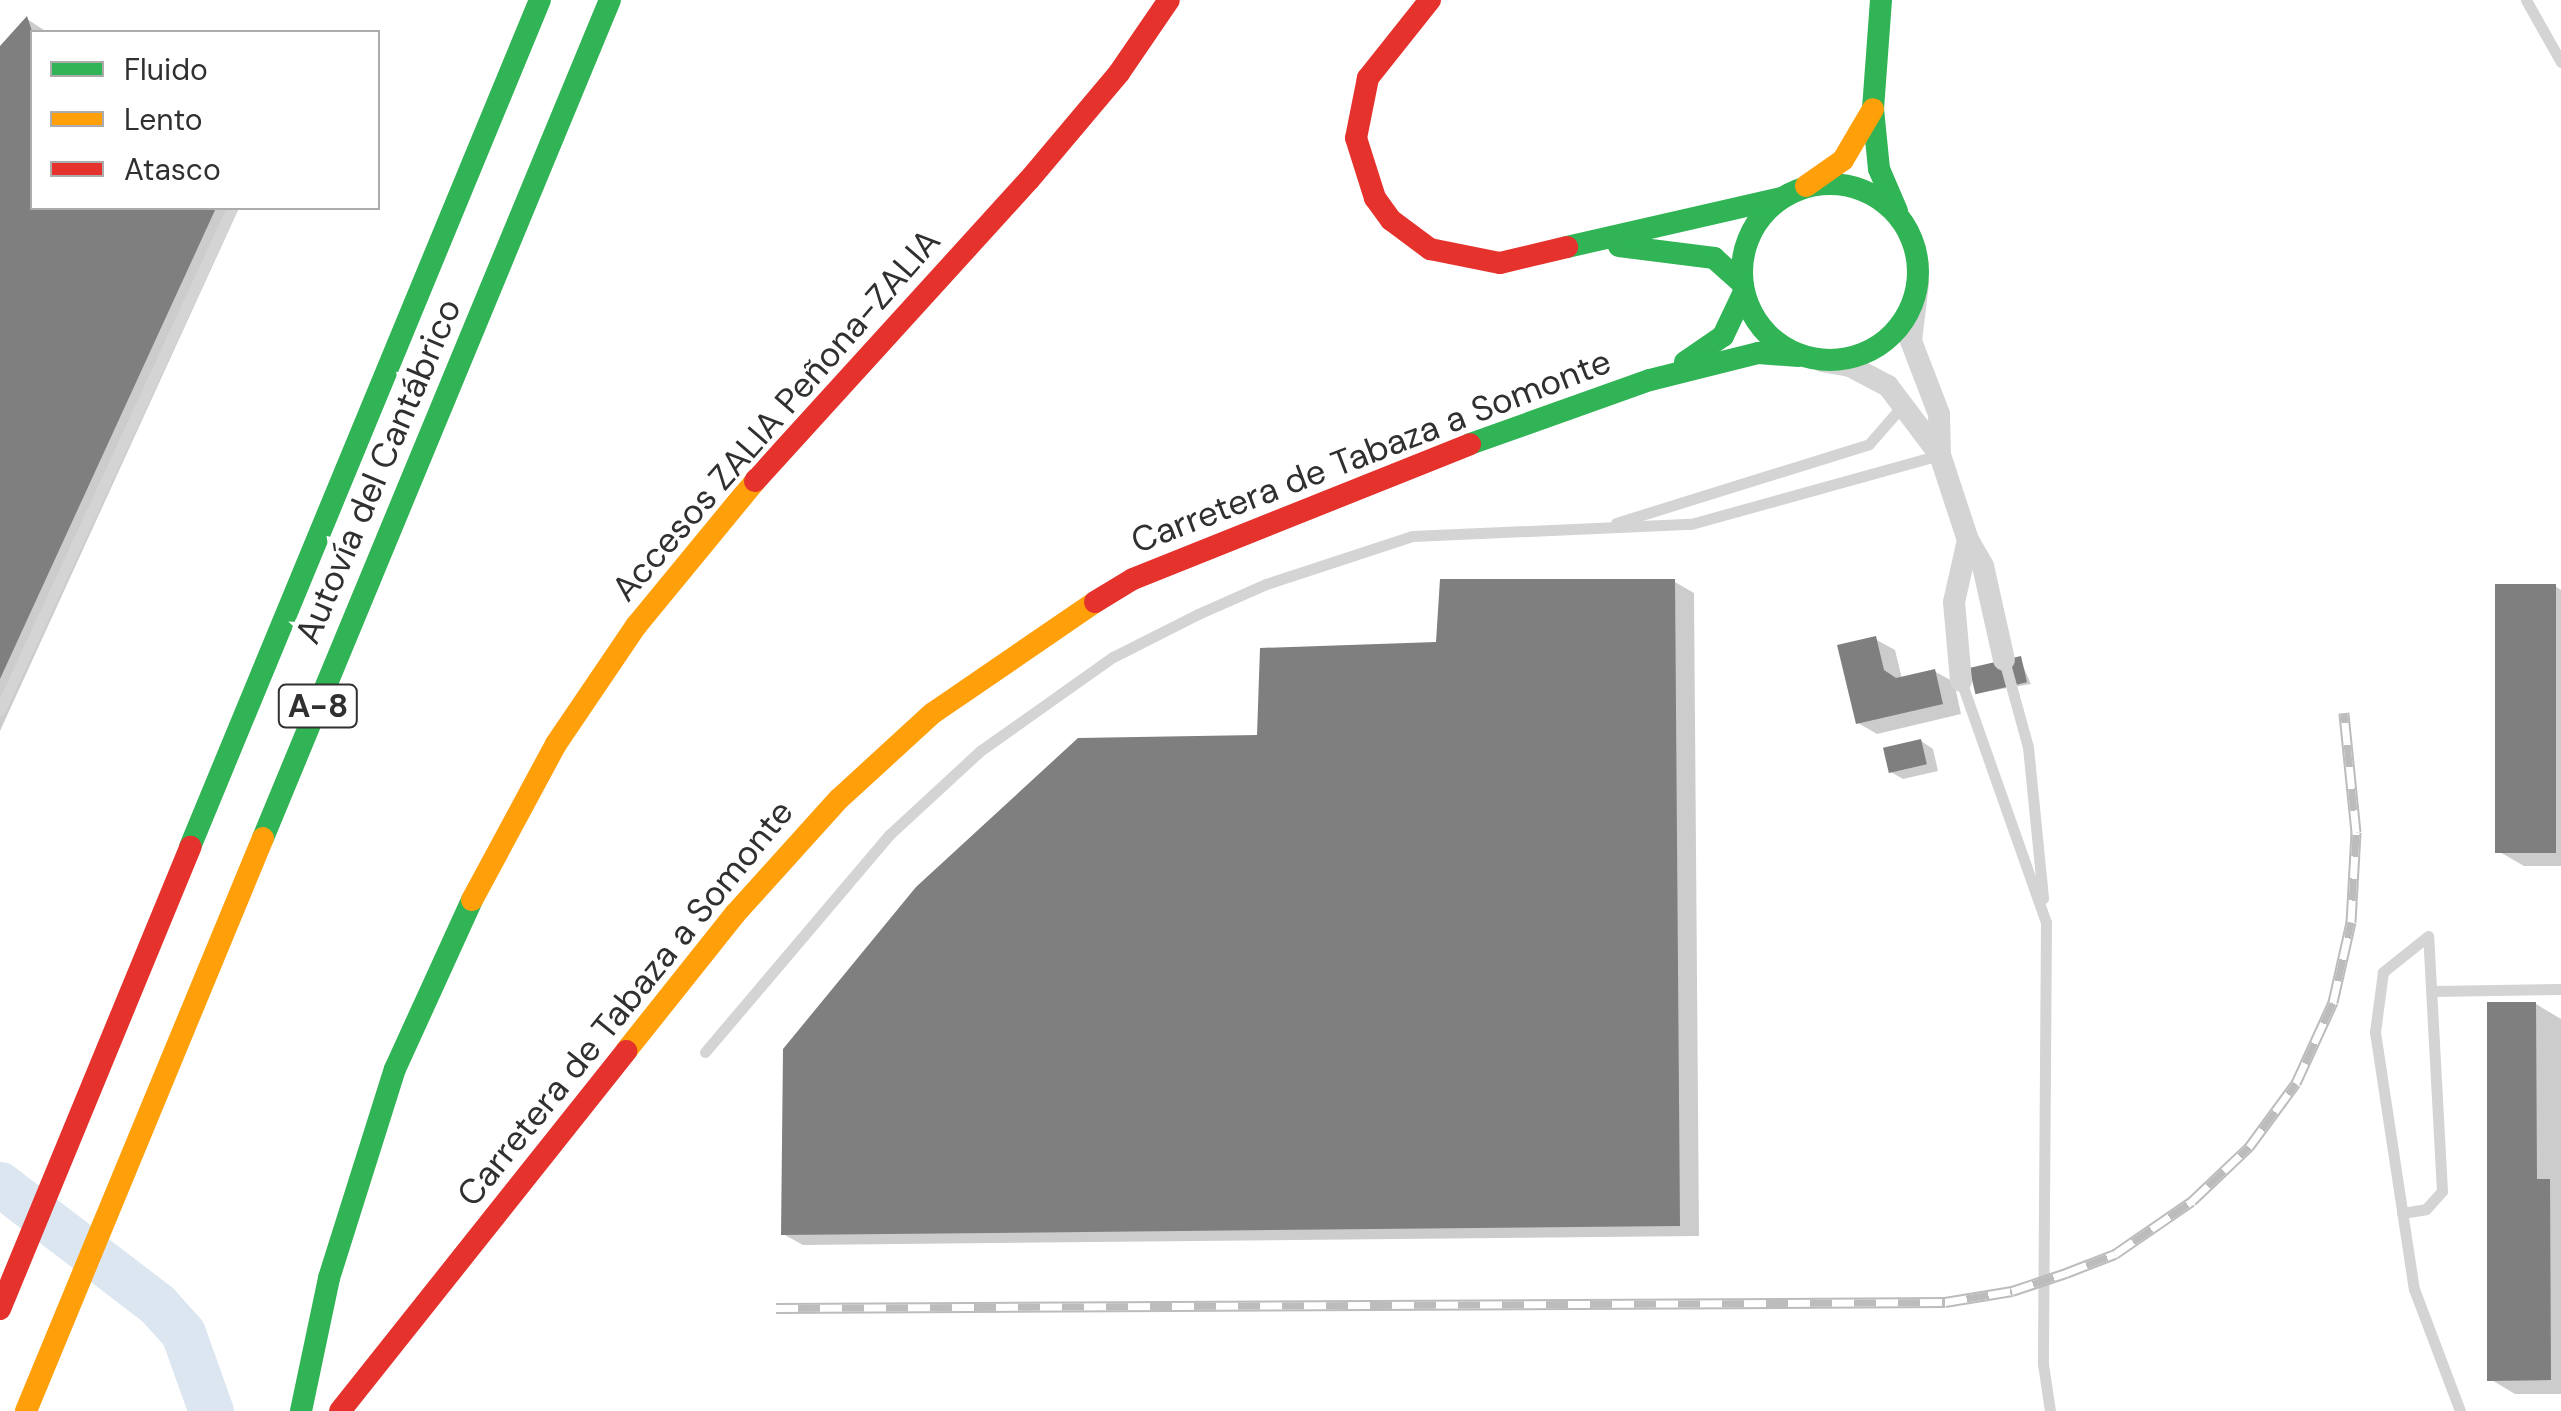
<!DOCTYPE html>
<meta charset="utf-8">
<style>
body{margin:0}
#map{position:relative;width:2561px;height:1411px;overflow:hidden;background:#fff;font-family:"DM Sans",sans-serif}
div>[style]{position:absolute}
.shadow>*{inset:0;background:#0003}
.river>*{height:45px;margin:-22.5px;padding:0 22.5px;transform-origin:22.5px;border-radius:22.5px;background:#dbe6f1}
.building>*{inset:0;background:#7f7f7f;transform-origin:0 0}
.lane>*{height:11px;margin:-5.5px;padding:0 5.5px;transform-origin:5.5px;border-radius:5.5px;background:#d4d4d4}
.street>*{height:22px;margin:-11px;padding:0 11px;transform-origin:11px;border-radius:11px;background:#d4d4d4}
.fast>*{height:22px;margin:-11px;padding:0 11px;transform-origin:11px;border-radius:11px;background:#30b455}
.fast>.ring{margin:-11px;padding:0;box-sizing:content-box;background:none;border:22px solid #30b455;border-radius:50%}
.slow>*{height:22px;margin:-11px;padding:0 11px;transform-origin:11px;border-radius:11px;background:#ff9f0a}
.jam>*{height:22px;margin:-11px;padding:0 11px;transform-origin:11px;border-radius:11px;background:#e5322d}
.rail>*{height:11px;margin-top:-5.5px;transform-origin:0;background:repeating-linear-gradient(90deg,#fff 0 22px,#bcbcbc 0 44px);box-sizing:border-box;border-block:2px solid #bcbcbc}
span{translate:-50% -50%;white-space:nowrap;text-align:center;line-height:1.15;-webkit-text-stroke:10px #fff;paint-order:stroke}
.shield-label span{padding:2px 8px;background:#fff;border:2px solid;border-radius:8px;-webkit-text-stroke-width:0}
.shield-label{font-size:32px;color:#303030;font-weight:700}
.street-label{font-size:35px;color:#303030}
.legend{position:absolute;left:30px;top:30px;width:350px;height:180px;box-sizing:border-box;background:#fff;border:2px solid #acacac;margin:0;padding:12px 18px;list-style:none;font-size:30px;color:#303030}
.legend li{display:flex;align-items:center;gap:20px;height:50px}
.legend b{width:50px;border:2px solid #acacac}
</style>
<div id="map">
<div class="shadow">
<i style="clip-path:polygon(27px 19px,47px 32px,32px 32px,32px 208px,239px 208px,0 731px,0 52px)"></i>
<i style="clip-path:polygon(1675px 582px,1694px 593px,1699px 1236px,803px 1245px,783px 1234px,1438px 645px)"></i>
<i style="clip-path:polygon(2555px 586px,2561px 590px,2561px 866px,2524px 866px,2498px 851px)"></i>
<i style="clip-path:polygon(1875px 639px,1895px 650px,1902px 679px,1934px 671px,1954px 682px,1961px 714px,1877px 734px,1858px 723px)"></i>
<i style="clip-path:polygon(2020px 659px,2031px 684px,1978px 693px)"></i>
<i style="clip-path:polygon(1921px 741px,1933px 749px,1938px 771px,1903px 779px,1891px 772px)"></i>
<i style="clip-path:polygon(2536px 1004px,2561px 1019px,2561px 1394px,2515px 1394px,2490px 1379px)"></i>
</div>
<div class="river">
<i style="left:0;top:1184px;width:198px;rotate:37.4deg"></i>
<i style="left:157px;top:1304px;width:39px;rotate:48deg"></i>
<i style="left:183px;top:1333px;width:83px;rotate:70.3deg"></i>
</div>
<div class="building">
<i style="clip-path:polygon(27px 16px,32px 31px,32px 208px,216px 208px,0 679px,0 46px)"></i>
<i style="clip-path:polygon(1440px 579px,1675px 579px,1680px 1226px,781px 1235px,783px 1049px,916px 887px,1078px 738px,1257px 735px,1260px 648px,1436px 642px)"></i>
<i style="left:2495px;top:584px;width:61px;height:269px"></i>
<i style="clip-path:polygon(1876px 636px,1884px 670px,1896px 678px,1935px 669px,1943px 704px,1856px 724px,1837px 645px)"></i>
<i style="left:2021px;top:656px;width:27px;height:53px;rotate:77deg"></i>
<i style="left:1921px;top:739px;width:26px;height:39px;rotate:77deg"></i>
<i style="clip-path:polygon(2487px 1002px,2536px 1002px,2537px 1179px,2550px 1179px,2551px 1380px,2487px 1381px)"></i>
</div>
<div class="lane">
<i style="left:2526px;top:0;width:71px;rotate:60.6deg"></i>
<i style="left:1616px;top:523px;width:265px;rotate:-17.3deg"></i>
<i style="left:1869px;top:444px;width:52px;rotate:-48.9deg"></i>
<i style="left:2004px;top:660px;width:90px;rotate:74.6deg"></i>
<i style="left:2028px;top:747px;width:152px;rotate:84.3deg"></i>
<i style="left:1961px;top:681px;width:256px;rotate:70.6deg"></i>
<i style="left:2046px;top:922px;width:442px;rotate:90.4deg"></i>
<i style="left:2043px;top:1364px;width:48px;rotate:81.5deg"></i>
<i style="left:0;top:710px;width:553px;rotate:-65.2deg"></i>
<i style="left:2428px;top:936px;width:58px;rotate:141.3deg"></i>
<i style="left:2383px;top:972px;width:61px;rotate:97.6deg"></i>
<i style="left:2375px;top:1032px;width:260px;rotate:81.4deg"></i>
<i style="left:2414px;top:1289px;width:130px;rotate:69.3deg"></i>
<i style="left:2433px;top:991px;width:128px;rotate:-0.9deg"></i>
<i style="left:705px;top:1052px;width:285px;rotate:-49.7deg"></i>
<i style="left:889px;top:835px;width:124px;rotate:-42.7deg"></i>
<i style="left:980px;top:751px;width:163px;rotate:-35.3deg"></i>
<i style="left:1113px;top:657px;width:95px;rotate:-26.8deg"></i>
<i style="left:1198px;top:614px;width:74px;rotate:-23.8deg"></i>
<i style="left:1266px;top:584px;width:154px;rotate:-18.2deg"></i>
<i style="left:1412px;top:536px;width:279px;rotate:-2.5deg"></i>
<i style="left:1691px;top:524px;width:258px;rotate:-15.5deg"></i>
<i style="left:2402px;top:1213px;width:24px;rotate:-9deg"></i>
<i style="left:2426px;top:1209px;width:24px;rotate:-48deg"></i>
<i style="left:2442px;top:1191px;width:255px;rotate:-93.1deg"></i>
</div>
<div class="street">
<i style="left:1822px;top:361px;width:28px;rotate:10deg"></i>
<i style="left:1850px;top:366px;width:43px;rotate:27.8deg"></i>
<i style="left:1888px;top:386px;width:86px;rotate:53deg"></i>
<i style="left:1940px;top:455px;width:41px;rotate:-91.4deg"></i>
<i style="left:1939px;top:414px;width:78px;rotate:-111deg"></i>
<i style="left:1911px;top:341px;width:58px;rotate:-83.1deg"></i>
<i style="left:1940px;top:455px;width:89px;rotate:71.8deg"></i>
<i style="left:1968px;top:540px;width:64px;rotate:102.7deg"></i>
<i style="left:1954px;top:602px;width:79px;rotate:84.9deg"></i>
<i style="left:1968px;top:540px;width:30px;rotate:60deg"></i>
<i style="left:1983px;top:566px;width:96px;rotate:77.4deg"></i>
</div>
<div class="fast">
<i style="left:1881px;top:0;width:109px;rotate:94.2deg"></i>
<i style="left:1873px;top:109px;width:60px;rotate:84.3deg"></i>
<i style="left:1879px;top:169px;width:46px;rotate:66.8deg"></i>
<i class="ring" style="left:1742px;top:184px;width:154px;height:154px"></i>
<i style="left:1619px;top:246px;width:96px;rotate:7.2deg"></i>
<i style="left:1714px;top:258px;width:38px;rotate:42deg"></i>
<i style="left:1567px;top:247px;width:220px;rotate:-12.9deg"></i>
<i style="left:1685px;top:362px;width:46px;rotate:-34.4deg"></i>
<i style="left:1723px;top:336px;width:47px;rotate:-64.5deg"></i>
<i style="left:1470px;top:444px;width:191px;rotate:-19.6deg"></i>
<i style="left:1650px;top:380px;width:111px;rotate:-14deg"></i>
<i style="left:1758px;top:353px;width:41px;rotate:4.2deg"></i>
<i style="left:263px;top:838px;width:907px;rotate:-67.51deg"></i>
<i style="left:190px;top:847px;width:916px;rotate:-67.55deg"></i>
<i style="left:301px;top:1411px;width:136px;rotate:-78.1deg"></i>
<i style="left:329px;top:1278px;width:219px;rotate:-72.5deg"></i>
<i style="left:395px;top:1069px;width:186px;rotate:-65.5deg"></i>
</div>
<div class="slow">
<i style="left:1806px;top:186px;width:45px;rotate:-35.1deg"></i>
<i style="left:1843px;top:160px;width:59px;rotate:-59.5deg"></i>
<i style="left:472px;top:900px;width:177px;rotate:-61.7deg"></i>
<i style="left:556px;top:744px;width:143px;rotate:-55.9deg"></i>
<i style="left:636px;top:626px;width:188px;rotate:-50.6deg"></i>
<i style="left:626px;top:1051px;width:175px;rotate:-51.5deg"></i>
<i style="left:735px;top:914px;width:155px;rotate:-47.9deg"></i>
<i style="left:839px;top:799px;width:127px;rotate:-42.5deg"></i>
<i style="left:933px;top:713px;width:196px;rotate:-34.4deg"></i>
<i style="left:26px;top:1411px;width:620px;rotate:-67.53deg"></i>
</div>
<div class="jam">
<i style="left:1430px;top:0;width:100px;rotate:128.5deg"></i>
<i style="left:1368px;top:78px;width:61px;rotate:101.3deg"></i>
<i style="left:1356px;top:138px;width:63px;rotate:72.4deg"></i>
<i style="left:1375px;top:198px;width:27px;rotate:54deg"></i>
<i style="left:1391px;top:220px;width:49px;rotate:36.6deg"></i>
<i style="left:1430px;top:249px;width:71px;rotate:11.3deg"></i>
<i style="left:1500px;top:263px;width:69px;rotate:-13.4deg"></i>
<i style="left:755px;top:481px;width:407px;rotate:-47.7deg"></i>
<i style="left:1029px;top:180px;width:140px;rotate:-49.9deg"></i>
<i style="left:1119px;top:73px;width:88px;rotate:-55.6deg"></i>
<i style="left:1095px;top:602px;width:44px;rotate:-31.2deg"></i>
<i style="left:1133px;top:579px;width:363px;rotate:-21.8deg"></i>
<i style="left:0;top:1309px;width:500px;rotate:-67.6deg"></i>
<i style="left:340px;top:1411px;width:460px;rotate:-51.5deg"></i>
</div>
<div class="rail">
<i style="left:776px;top:1308px;width:1169px;rotate:-0.29deg"></i>
<i style="left:1945px;top:1302px;width:68px;rotate:-9.3deg"></i>
<i style="left:2012px;top:1291px;width:57px;rotate:-18.4deg"></i>
<i style="left:2066px;top:1273px;width:53px;rotate:-21.2deg"></i>
<i style="left:2115px;top:1254px;width:93px;rotate:-34.5deg"></i>
<i style="left:2192px;top:1201px;width:79px;rotate:-43.5deg"></i>
<i style="left:2249px;top:1147px;width:79px;rotate:-53.7deg"></i>
<i style="left:2296px;top:1083px;width:89px;rotate:-65.4deg"></i>
<i style="left:2333px;top:1002px;width:82px;rotate:-77.3deg"></i>
<i style="left:2351px;top:922px;width:90px;rotate:-86.8deg"></i>
<i style="left:2356px;top:832px;width:120px;rotate:-95.8deg"></i>
</div>
<div class="shield-label">
<span style="left:318px;top:706px">A-8</span>
</div>
<div class="street-label">
<span style="left:776px;top:415px;rotate:-49deg">Accesos ZALIA Peñona-ZALIA</span>
<span style="left:1371px;top:451px;rotate:-21deg">Carretera de Tabaza a Somonte</span>
<span style="left:378px;top:471px;rotate:-67deg">Autovía del Cantábrico</span>
<span style="left:625px;top:1003px;rotate:-51deg">Carretera de Tabaza a Somonte</span>
</div>
<ul class="legend">
<li><b style="height:12px;background:#30b455"></b>Fluido</li>
<li><b style="height:12px;background:#ff9f0a"></b>Lento</li>
<li><b style="height:12px;background:#e5322d"></b>Atasco</li>
</ul>
</div>
